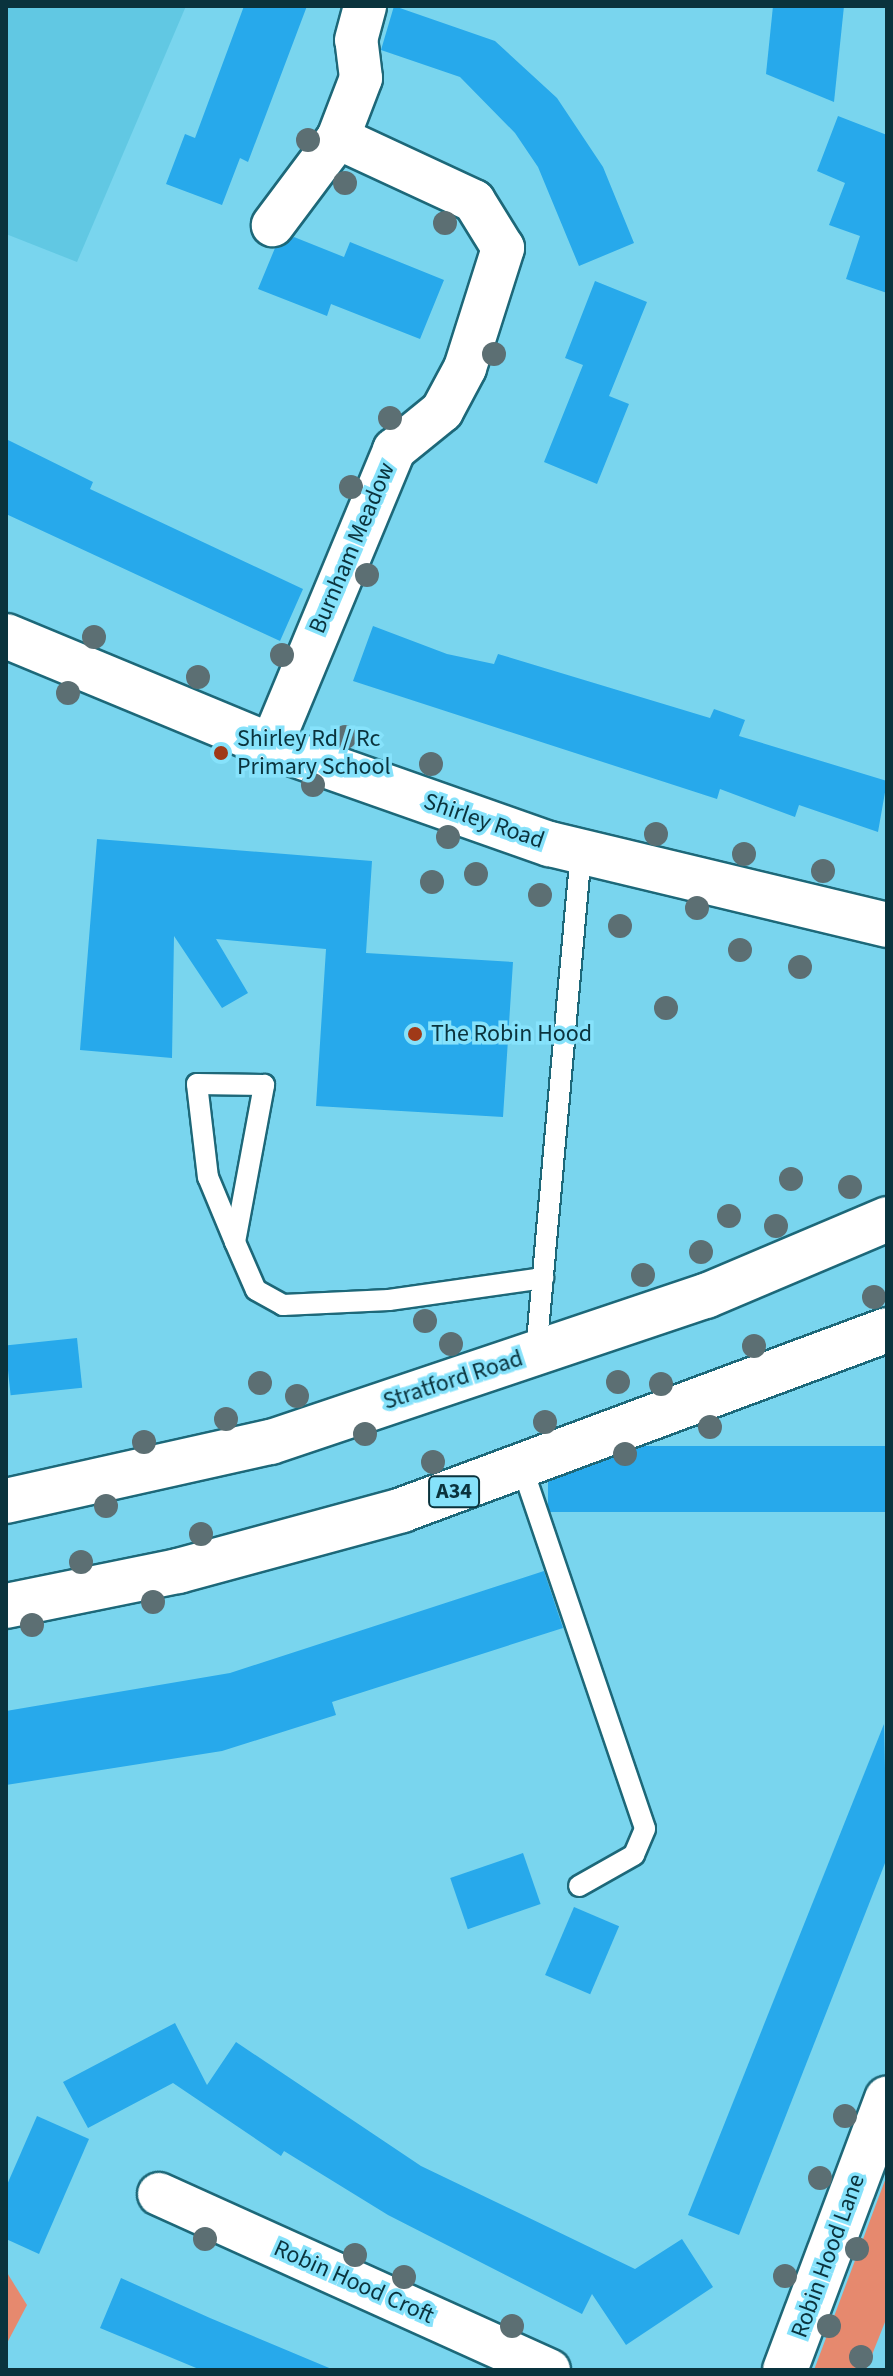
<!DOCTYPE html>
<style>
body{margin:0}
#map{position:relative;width:893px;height:2376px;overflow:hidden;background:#79d5ee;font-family:"Source Sans 3",sans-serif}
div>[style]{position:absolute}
.built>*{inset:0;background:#61c8e3}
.green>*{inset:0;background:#e6896e}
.building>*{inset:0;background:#27a9eb;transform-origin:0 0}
.roads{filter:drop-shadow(2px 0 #1d6879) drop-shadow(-2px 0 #1d6879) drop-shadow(0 2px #1d6879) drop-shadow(0 -2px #1d6879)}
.service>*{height:20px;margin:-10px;padding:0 10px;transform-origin:10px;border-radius:10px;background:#fff}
.minor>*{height:42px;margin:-21px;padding:0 21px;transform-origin:21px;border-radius:21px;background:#fff}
.tertiary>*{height:44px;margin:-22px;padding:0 22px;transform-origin:22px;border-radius:22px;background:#fff}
.trunk>*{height:44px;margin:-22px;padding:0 22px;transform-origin:22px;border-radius:22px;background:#fff}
.trees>*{width:24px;height:24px;margin:-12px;border-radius:50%;background:#5c6f73}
.dots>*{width:22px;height:22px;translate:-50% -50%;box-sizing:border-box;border:4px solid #86e2fb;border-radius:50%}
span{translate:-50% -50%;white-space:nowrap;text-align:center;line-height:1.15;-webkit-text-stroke:7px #86e2fb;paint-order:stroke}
.shield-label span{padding:2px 6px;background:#86e2fb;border:2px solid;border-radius:6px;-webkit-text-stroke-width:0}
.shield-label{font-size:22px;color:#0a333d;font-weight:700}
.street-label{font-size:24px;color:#0a333d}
.poi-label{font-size:24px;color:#0a333d}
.left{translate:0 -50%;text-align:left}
.frame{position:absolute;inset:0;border:8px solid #0a333d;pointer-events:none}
</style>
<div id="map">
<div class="built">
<i style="clip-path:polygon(6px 6px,186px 6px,77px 262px,6px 234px)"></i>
</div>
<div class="green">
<i style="clip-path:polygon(887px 2175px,887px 2317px,866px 2370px,814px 2370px)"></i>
<i style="clip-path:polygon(6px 2271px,27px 2305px,6px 2345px)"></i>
</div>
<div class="building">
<i style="clip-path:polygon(244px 6px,307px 6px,248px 162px,240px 158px,222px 205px,166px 184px,185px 134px,195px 138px)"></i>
<i style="clip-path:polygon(394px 6px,495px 41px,557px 98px,603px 167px,634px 243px,579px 266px,538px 167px,515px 133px,460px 77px,381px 50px)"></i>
<i style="clip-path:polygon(773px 6px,844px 6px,834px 102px,766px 74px)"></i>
<i style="clip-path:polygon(838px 116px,887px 135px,887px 293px,846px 279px,860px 236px,829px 225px,845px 183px,817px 171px)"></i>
<i style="clip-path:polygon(294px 237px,344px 257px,350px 242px,444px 280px,420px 339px,331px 304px,327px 316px,258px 289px,275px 248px)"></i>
<i style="clip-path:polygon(595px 281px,647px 302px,609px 396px,629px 404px,597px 484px,544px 462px,583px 365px,565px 358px)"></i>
<i style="clip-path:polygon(6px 439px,93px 482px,90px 489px,303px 589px,280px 641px,6px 514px)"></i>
<i style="clip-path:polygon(373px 626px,447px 654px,494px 664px,498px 654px,710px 718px,714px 709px,745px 720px,739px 736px,887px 781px,878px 832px,799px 805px,795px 817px,720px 789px,717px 799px,353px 681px)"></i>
<i style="clip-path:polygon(97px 839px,372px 861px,366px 953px,513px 962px,503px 1117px,316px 1106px,326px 949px,216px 939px,248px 993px,222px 1008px,174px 936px,172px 1058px,80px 1050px)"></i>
<i style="left:77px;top:1338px;width:50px;height:72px;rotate:84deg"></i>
<i style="left:887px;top:1446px;width:66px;height:339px;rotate:90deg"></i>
<i style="clip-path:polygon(544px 1571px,563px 1628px,332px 1702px,336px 1715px,222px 1751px,6px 1785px,6px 1711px,230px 1673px)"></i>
<i style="clip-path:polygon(884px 1724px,887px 1858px,739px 2235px,688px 2215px)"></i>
<i style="left:523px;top:1853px;width:54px;height:77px;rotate:71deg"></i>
<i style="left:574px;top:1907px;width:49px;height:74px;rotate:23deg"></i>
<i style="clip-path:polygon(175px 2023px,207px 2085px,236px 2042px,421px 2166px,635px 2269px,682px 2239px,713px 2287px,626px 2345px,592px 2294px,582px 2314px,388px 2215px,284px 2151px,281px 2156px,173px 2083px,88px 2128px,63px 2082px)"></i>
<i style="clip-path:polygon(37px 2116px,89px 2139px,39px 2254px,6px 2239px,6px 2187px)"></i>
<i style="clip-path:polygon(121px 2278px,210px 2318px,334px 2370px,201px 2370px,100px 2328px)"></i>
</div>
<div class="roads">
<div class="service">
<i style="left:235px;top:1242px;width:160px;rotate:-79.5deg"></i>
<i style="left:264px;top:1085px;width:67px;rotate:-179.1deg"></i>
<i style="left:197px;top:1084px;width:94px;rotate:83.3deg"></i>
<i style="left:208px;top:1177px;width:70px;rotate:67.4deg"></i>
<i style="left:235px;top:1242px;width:52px;rotate:66.4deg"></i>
<i style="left:256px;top:1290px;width:31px;rotate:29deg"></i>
<i style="left:283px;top:1305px;width:106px;rotate:-2.7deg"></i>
<i style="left:389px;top:1300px;width:156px;rotate:-8.1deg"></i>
<i style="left:536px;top:1353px;width:503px;rotate:-84.87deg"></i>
<i style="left:522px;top:1467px;width:382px;rotate:71.2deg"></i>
<i style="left:645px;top:1829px;width:28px;rotate:113deg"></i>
<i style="left:634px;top:1855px;width:63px;rotate:150.6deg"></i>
</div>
<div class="minor">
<i style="left:338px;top:138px;width:64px;rotate:-69deg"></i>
<i style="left:361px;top:78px;width:38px;rotate:-97deg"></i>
<i style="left:356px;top:40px;width:35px;rotate:-75deg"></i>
<i style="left:271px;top:746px;width:321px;rotate:-67.4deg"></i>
<i style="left:394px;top:450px;width:62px;rotate:-39.1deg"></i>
<i style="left:442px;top:411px;width:49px;rotate:-61.9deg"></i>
<i style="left:465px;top:368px;width:126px;rotate:-72.4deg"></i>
<i style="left:503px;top:248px;width:55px;rotate:-121.7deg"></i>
<i style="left:474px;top:201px;width:150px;rotate:-155.1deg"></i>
<i style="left:338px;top:138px;width:109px;rotate:126.8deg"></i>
<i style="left:159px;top:2194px;width:428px;rotate:24.3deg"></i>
</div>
<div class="tertiary">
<i style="left:6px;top:636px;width:287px;rotate:22.5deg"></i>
<i style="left:271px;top:746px;width:296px;rotate:19.4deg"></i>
<i style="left:550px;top:844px;width:347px;rotate:13.5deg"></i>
<i style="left:785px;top:2370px;width:290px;rotate:-69.4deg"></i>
</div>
<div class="trunk">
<i style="left:6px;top:1501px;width:271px;rotate:-12.6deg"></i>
<i style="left:271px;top:1442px;width:459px;rotate:-18.6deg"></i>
<i style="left:706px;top:1296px;width:197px;rotate:-23deg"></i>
<i style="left:6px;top:1606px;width:176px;rotate:-11.5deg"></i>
<i style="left:178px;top:1571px;width:232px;rotate:-15.2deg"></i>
<i style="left:402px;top:1510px;width:517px;rotate:-20.36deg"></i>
</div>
</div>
<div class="trees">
<i style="left:308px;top:140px"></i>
<i style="left:345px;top:183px"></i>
<i style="left:445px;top:223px"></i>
<i style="left:494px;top:354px"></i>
<i style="left:390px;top:418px"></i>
<i style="left:351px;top:487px"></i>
<i style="left:367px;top:575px"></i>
<i style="left:94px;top:637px"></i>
<i style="left:282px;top:655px"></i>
<i style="left:198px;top:677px"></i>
<i style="left:68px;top:693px"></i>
<i style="left:345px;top:737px"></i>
<i style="left:431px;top:764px"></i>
<i style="left:313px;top:785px"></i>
<i style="left:656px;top:834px"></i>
<i style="left:448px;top:837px"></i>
<i style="left:744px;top:854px"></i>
<i style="left:823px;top:871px"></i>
<i style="left:476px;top:874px"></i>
<i style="left:432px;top:882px"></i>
<i style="left:540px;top:895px"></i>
<i style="left:697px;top:908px"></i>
<i style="left:620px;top:926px"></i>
<i style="left:740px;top:950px"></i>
<i style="left:800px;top:967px"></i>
<i style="left:666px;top:1008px"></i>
<i style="left:791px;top:1179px"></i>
<i style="left:850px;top:1187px"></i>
<i style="left:729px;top:1216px"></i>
<i style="left:776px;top:1226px"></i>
<i style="left:701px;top:1252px"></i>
<i style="left:643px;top:1275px"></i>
<i style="left:874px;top:1297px"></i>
<i style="left:425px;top:1321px"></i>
<i style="left:451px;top:1344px"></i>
<i style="left:754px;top:1346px"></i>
<i style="left:618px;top:1382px"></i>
<i style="left:260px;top:1383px"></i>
<i style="left:661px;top:1384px"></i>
<i style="left:297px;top:1396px"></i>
<i style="left:226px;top:1419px"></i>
<i style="left:545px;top:1422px"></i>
<i style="left:710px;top:1427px"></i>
<i style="left:365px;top:1434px"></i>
<i style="left:144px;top:1442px"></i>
<i style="left:625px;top:1454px"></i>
<i style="left:433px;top:1462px"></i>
<i style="left:106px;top:1506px"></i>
<i style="left:201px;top:1534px"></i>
<i style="left:81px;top:1562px"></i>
<i style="left:153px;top:1602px"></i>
<i style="left:32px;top:1625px"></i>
<i style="left:845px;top:2116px"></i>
<i style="left:820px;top:2178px"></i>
<i style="left:205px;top:2239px"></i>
<i style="left:857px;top:2249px"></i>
<i style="left:355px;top:2255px"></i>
<i style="left:785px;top:2276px"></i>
<i style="left:404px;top:2277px"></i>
<i style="left:512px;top:2326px"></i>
<i style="left:829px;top:2326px"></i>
<i style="left:861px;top:2357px"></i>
</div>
<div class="dots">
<i style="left:221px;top:753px;background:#a03918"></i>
<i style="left:415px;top:1034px;background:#a03918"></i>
</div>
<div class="shield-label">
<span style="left:454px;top:1492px">A34</span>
</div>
<div class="street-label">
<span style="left:352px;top:548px;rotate:-67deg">Burnham Meadow</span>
<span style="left:484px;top:821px;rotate:19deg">Shirley Road</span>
<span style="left:453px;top:1380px;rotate:-18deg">Stratford Road</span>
<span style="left:828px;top:2256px;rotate:-70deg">Robin Hood Lane</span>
<span style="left:354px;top:2282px;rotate:24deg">Robin Hood Croft</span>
</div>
<div class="poi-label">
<span class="left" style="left:237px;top:753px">Shirley Rd / Rc<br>Primary School</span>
<span class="left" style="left:431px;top:1034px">The Robin Hood</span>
</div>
<div class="frame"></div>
</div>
